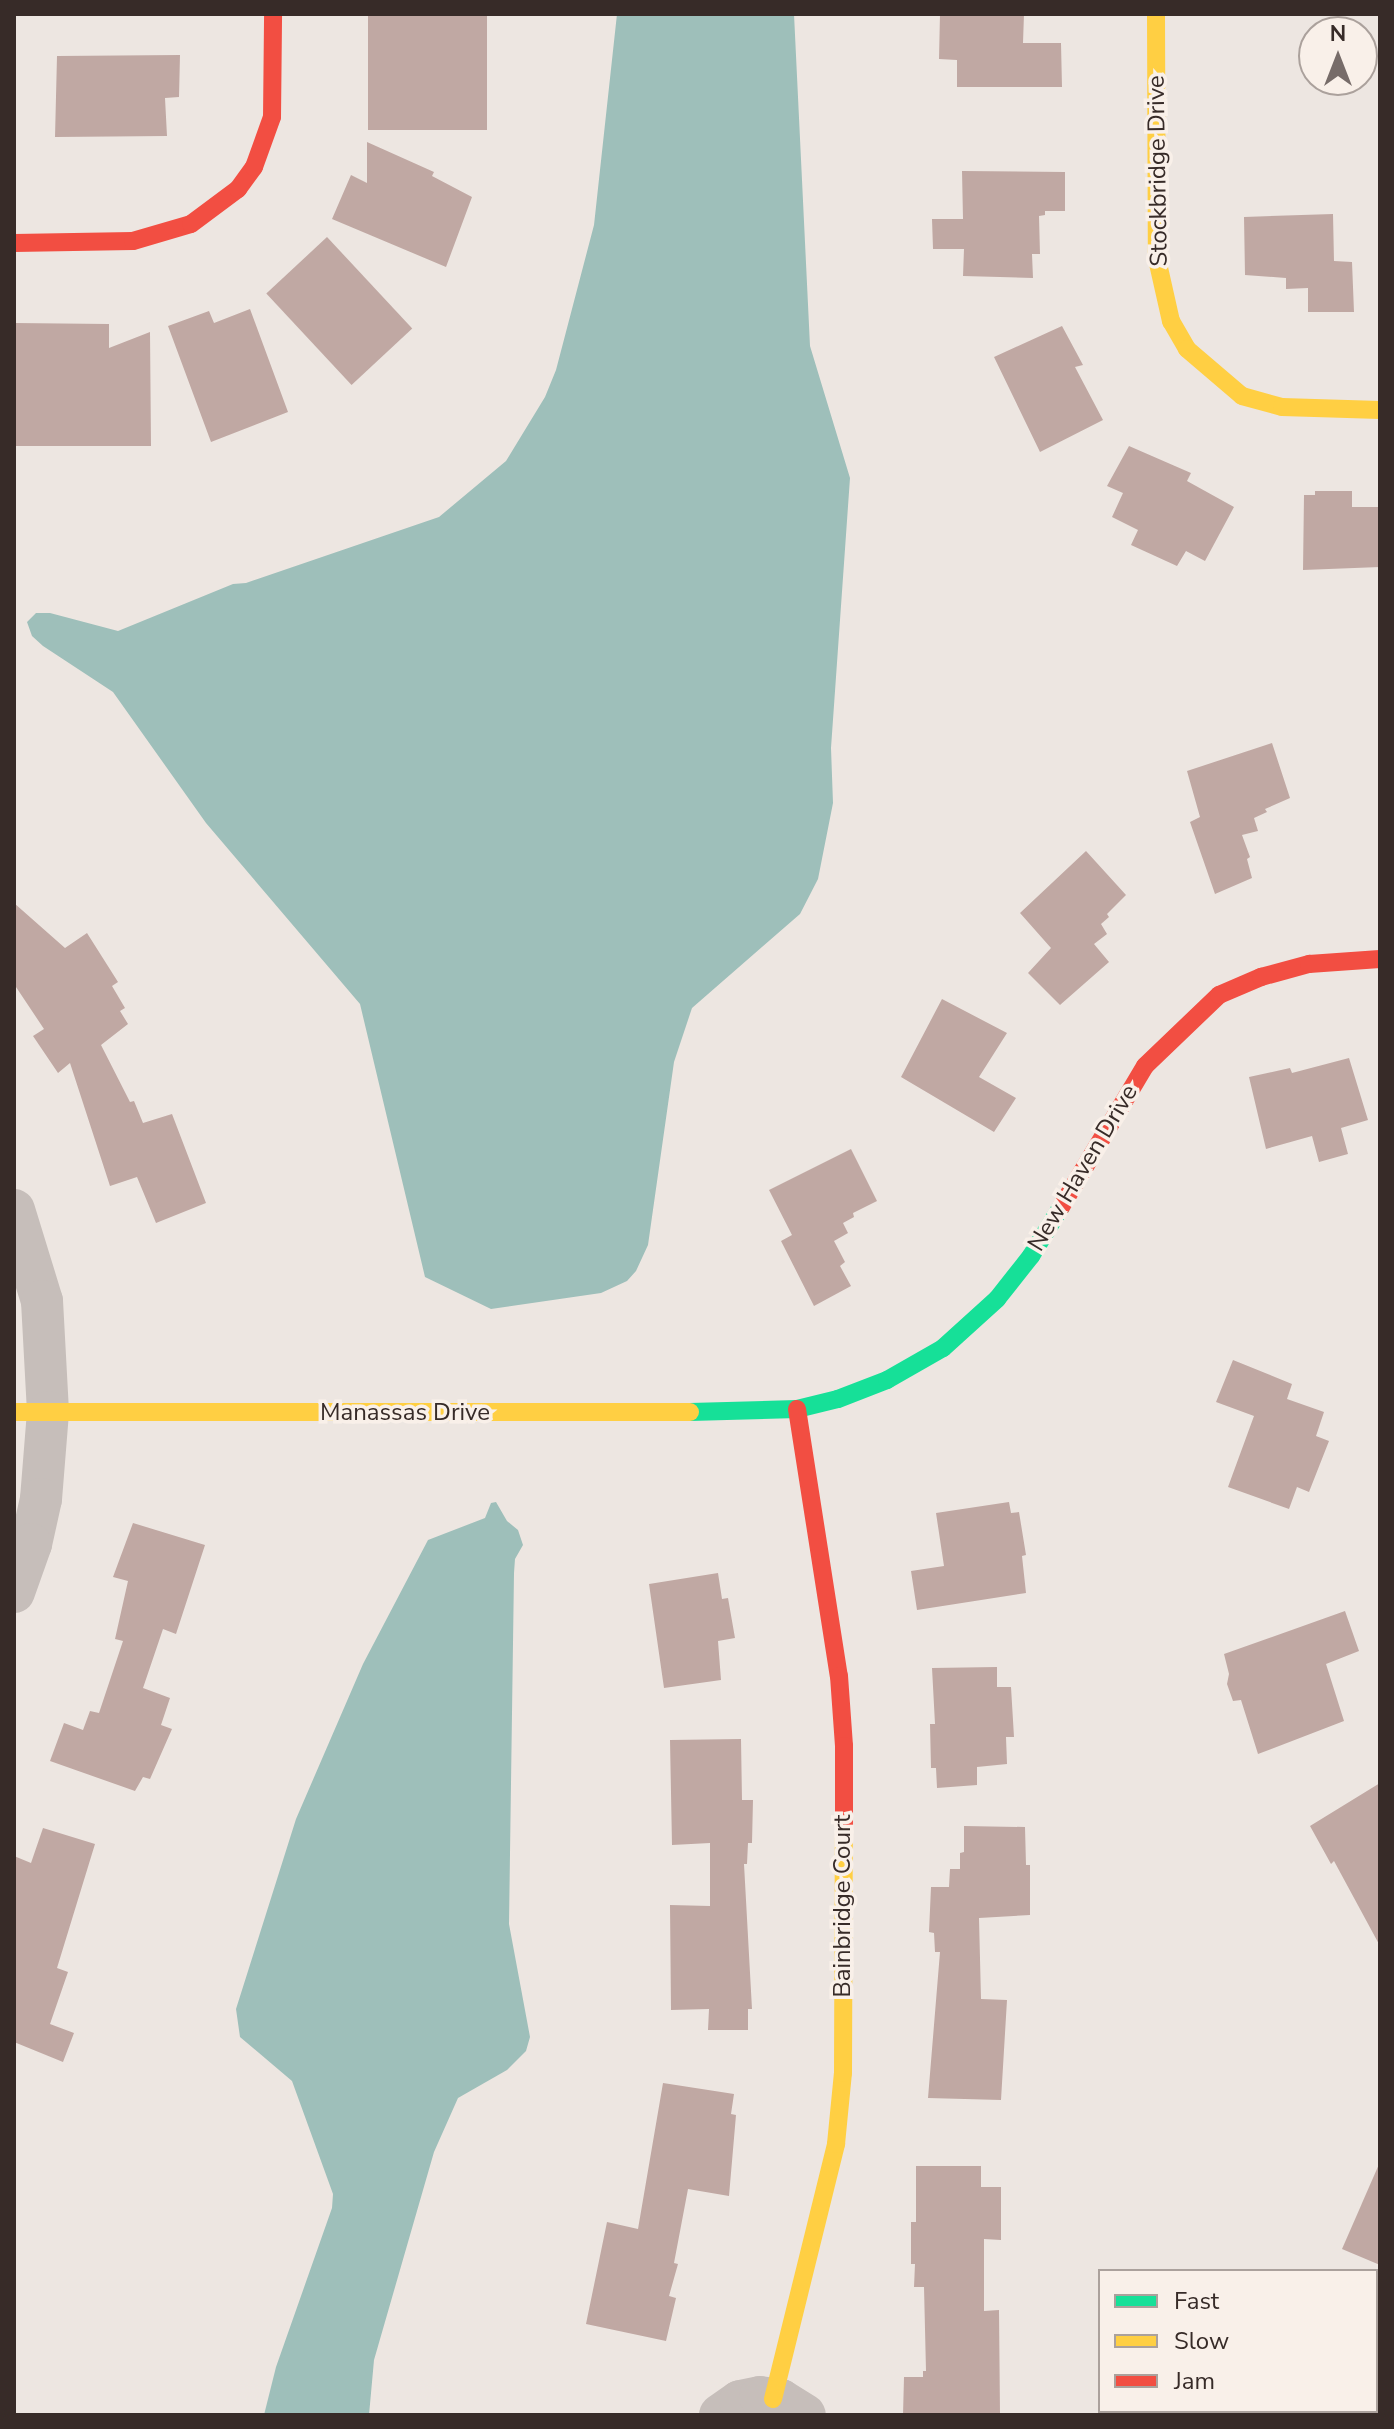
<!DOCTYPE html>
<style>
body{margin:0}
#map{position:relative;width:1394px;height:2429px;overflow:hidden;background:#ede6e1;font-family:"Nunito Sans",sans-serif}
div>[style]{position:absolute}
.water>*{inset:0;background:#9ebfba}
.building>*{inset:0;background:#c0a8a3;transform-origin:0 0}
.street>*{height:42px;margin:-21px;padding:0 21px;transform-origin:21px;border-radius:21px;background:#c6beba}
.fast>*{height:18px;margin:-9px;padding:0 9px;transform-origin:9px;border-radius:9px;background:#16e098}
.slow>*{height:18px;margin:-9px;padding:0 9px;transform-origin:9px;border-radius:9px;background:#ffcf43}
.jam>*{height:18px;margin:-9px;padding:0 9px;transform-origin:9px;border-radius:9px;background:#f24e42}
span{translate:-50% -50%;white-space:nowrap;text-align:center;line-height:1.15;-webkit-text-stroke:7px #f9f0e9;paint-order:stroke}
.street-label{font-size:24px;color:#372b28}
.frame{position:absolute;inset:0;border:16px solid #372b28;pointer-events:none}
.legend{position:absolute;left:1098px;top:2269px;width:280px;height:144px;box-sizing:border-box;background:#f9f0e9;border:2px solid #aba19c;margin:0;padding:10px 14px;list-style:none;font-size:24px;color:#372b28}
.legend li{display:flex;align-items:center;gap:16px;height:40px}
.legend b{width:40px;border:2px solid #aba19c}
.north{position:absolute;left:1298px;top:16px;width:80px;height:80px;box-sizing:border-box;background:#f9f0e9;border:2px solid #aba19c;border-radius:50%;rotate:0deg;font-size:22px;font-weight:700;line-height:32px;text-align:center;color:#372b28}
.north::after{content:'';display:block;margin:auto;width:28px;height:36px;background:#776c69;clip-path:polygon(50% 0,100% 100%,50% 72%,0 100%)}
</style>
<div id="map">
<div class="water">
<i style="clip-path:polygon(617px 14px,794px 14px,810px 346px,850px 478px,831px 748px,833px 803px,818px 879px,800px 914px,692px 1008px,674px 1062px,648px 1245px,636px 1271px,627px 1281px,601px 1293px,491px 1309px,425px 1277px,360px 1004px,206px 823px,113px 692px,43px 646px,32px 636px,27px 622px,36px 613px,50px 613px,118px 631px,233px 584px,246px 583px,439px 517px,506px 461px,545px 397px,556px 370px,594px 225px)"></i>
<i style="clip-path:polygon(496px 1502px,507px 1521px,518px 1530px,523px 1545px,515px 1559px,514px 1573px,509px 1924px,530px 2037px,526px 2051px,507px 2070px,458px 2098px,434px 2152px,374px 2360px,369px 2415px,264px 2415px,276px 2367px,332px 2208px,333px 2194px,292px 2081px,240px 2037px,236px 2009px,296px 1819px,363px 1664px,428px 1540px,485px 1518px,491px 1503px)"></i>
</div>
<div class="building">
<i style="left:368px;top:14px;width:119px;height:116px"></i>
<i style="clip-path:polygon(940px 14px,1024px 14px,1023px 43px,1061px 43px,1062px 87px,957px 87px,957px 60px,939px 59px)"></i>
<i style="clip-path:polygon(180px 55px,179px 97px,165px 98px,167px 136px,55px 137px,57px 56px)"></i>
<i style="clip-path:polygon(367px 142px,434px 172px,432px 176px,472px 197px,446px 267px,332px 219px,351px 175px,367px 183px)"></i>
<i style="clip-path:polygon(962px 171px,1065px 172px,1065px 211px,1045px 211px,1045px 215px,1039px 216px,1040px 254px,1032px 254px,1033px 278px,963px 276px,964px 249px,933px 249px,932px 219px,963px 219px)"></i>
<i style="clip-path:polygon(1333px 214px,1334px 261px,1352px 262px,1354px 312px,1308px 312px,1308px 288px,1286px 289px,1286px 278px,1245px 275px,1244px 217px)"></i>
<i style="left:327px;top:237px;width:125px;height:83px;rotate:47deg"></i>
<i style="clip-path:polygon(250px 309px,288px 412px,211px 442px,168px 326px,209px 311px,214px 323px)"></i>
<i style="clip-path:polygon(14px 323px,109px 324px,109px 348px,150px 332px,151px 446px,14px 446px)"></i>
<i style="clip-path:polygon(1062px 326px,1083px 365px,1075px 367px,1103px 420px,1040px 452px,994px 357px)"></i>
<i style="clip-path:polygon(1129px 446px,1191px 473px,1187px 481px,1234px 507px,1205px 561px,1186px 551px,1177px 566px,1131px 545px,1138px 530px,1112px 517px,1123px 493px,1107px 486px)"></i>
<i style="clip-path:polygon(1315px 491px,1352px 491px,1352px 507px,1380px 507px,1380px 567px,1303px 570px,1304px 495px,1315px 495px)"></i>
<i style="clip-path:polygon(1272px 743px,1290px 798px,1265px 809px,1267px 812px,1254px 818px,1258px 831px,1242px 835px,1250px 857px,1247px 859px,1252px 878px,1215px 894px,1190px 822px,1200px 817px,1187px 771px)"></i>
<i style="clip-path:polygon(1086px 851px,1126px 895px,1107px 914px,1109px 917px,1101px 924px,1107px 934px,1094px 944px,1109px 962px,1060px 1005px,1028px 973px,1051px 948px,1020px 913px)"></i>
<i style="clip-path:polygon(14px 903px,65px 948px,87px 933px,118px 982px,112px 986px,125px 1008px,120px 1011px,128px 1024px,101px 1045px,130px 1102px,134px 1101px,143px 1123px,172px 1114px,206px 1203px,156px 1223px,137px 1177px,110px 1186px,70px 1063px,58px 1073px,33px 1036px,44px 1029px,14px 984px)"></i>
<i style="clip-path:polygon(942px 999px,1007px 1033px,979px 1077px,1016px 1098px,994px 1132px,901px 1077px)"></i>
<i style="clip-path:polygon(1349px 1058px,1368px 1120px,1341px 1128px,1348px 1154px,1319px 1162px,1312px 1136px,1266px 1149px,1249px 1077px,1290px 1068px,1292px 1073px)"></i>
<i style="clip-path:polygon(851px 1149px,877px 1201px,853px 1213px,854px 1217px,843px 1223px,848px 1233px,834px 1241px,845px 1262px,840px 1266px,851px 1286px,814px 1306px,781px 1241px,792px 1235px,769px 1190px)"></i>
<i style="clip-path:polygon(1233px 1360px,1292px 1384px,1287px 1399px,1324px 1412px,1316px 1436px,1329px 1441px,1309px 1492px,1297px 1487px,1289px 1509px,1228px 1487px,1254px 1416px,1216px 1402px)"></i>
<i style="clip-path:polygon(1009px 1502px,1011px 1513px,1019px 1512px,1026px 1555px,1022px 1556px,1026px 1593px,917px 1610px,911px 1571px,944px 1566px,936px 1513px)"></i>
<i style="clip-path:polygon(133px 1523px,205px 1545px,176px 1634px,163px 1629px,143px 1688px,170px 1698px,161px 1725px,172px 1729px,150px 1779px,143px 1777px,135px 1791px,50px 1761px,64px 1723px,83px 1730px,90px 1711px,99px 1713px,123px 1641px,115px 1639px,128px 1581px,113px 1577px)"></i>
<i style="clip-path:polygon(718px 1573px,722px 1599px,728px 1598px,735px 1638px,718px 1641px,721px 1680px,664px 1688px,649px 1584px)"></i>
<i style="clip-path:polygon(1345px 1611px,1359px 1651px,1326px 1664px,1344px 1721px,1258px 1754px,1241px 1700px,1233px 1701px,1227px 1684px,1229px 1674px,1224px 1654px)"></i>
<i style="clip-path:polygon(997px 1667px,997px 1687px,1011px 1687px,1014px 1737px,1006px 1737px,1007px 1764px,977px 1767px,977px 1785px,937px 1788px,936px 1768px,931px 1768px,930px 1724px,935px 1724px,932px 1668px)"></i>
<i style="clip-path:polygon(741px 1739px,742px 1800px,753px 1800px,752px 1843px,748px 1843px,747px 1864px,744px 1864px,752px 2009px,748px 2009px,748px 2030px,708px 2030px,709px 2009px,671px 2010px,670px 1905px,710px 1906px,710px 1843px,672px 1845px,670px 1740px)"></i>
<i style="clip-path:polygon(1380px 1783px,1380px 1946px,1334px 1861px,1331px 1864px,1310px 1826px)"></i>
<i style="clip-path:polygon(964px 1826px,1025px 1827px,1026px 1865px,1030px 1865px,1030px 1915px,979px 1918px,981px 1999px,1007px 2000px,1001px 2100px,928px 2098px,940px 1952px,935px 1952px,934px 1933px,929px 1932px,931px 1887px,949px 1887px,950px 1869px,960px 1869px,960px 1853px,964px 1852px)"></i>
<i style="clip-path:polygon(43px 1828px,95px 1844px,57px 1968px,68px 1972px,50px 2024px,74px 2033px,63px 2062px,14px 2042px,14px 1856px,31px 1863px)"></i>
<i style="clip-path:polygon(663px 2083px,734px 2094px,731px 2114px,736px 2115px,729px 2196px,688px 2189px,674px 2263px,678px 2264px,669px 2296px,676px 2298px,666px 2341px,586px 2324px,607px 2222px,638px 2229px)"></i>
<i style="clip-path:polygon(1380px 2162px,1380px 2265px,1342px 2249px)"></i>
<i style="clip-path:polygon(916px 2166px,981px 2166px,981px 2187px,1001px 2187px,1001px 2240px,984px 2239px,984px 2311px,999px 2310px,1000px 2414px,903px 2415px,904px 2377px,923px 2377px,923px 2371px,926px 2371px,924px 2287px,914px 2287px,915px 2264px,911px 2264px,911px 2222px,916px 2222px)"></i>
</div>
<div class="street">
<i style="left:14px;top:1210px;width:95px;rotate:72.9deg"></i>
<i style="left:42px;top:1301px;width:111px;rotate:86.9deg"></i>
<i style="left:48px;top:1412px;width:87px;rotate:94.6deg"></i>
<i style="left:41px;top:1499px;width:46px;rotate:102.5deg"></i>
<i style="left:31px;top:1544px;width:51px;rotate:109.5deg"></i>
<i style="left:720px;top:2415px;width:24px;rotate:-35deg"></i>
<i style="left:740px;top:2401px;width:20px;rotate:-11deg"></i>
<i style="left:760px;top:2397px;width:21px;rotate:8deg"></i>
<i style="left:781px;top:2400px;width:28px;rotate:32deg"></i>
</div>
<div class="fast">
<i style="left:690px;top:1412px;width:107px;rotate:-1.6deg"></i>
<i style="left:797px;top:1409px;width:42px;rotate:-13.7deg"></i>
<i style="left:838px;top:1399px;width:53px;rotate:-21.2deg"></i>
<i style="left:887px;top:1380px;width:64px;rotate:-29.7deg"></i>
<i style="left:943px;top:1348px;width:73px;rotate:-42.2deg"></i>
<i style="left:997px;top:1299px;width:55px;rotate:-51.7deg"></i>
<i style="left:1031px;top:1256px;width:57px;rotate:-58.5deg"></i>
</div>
<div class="slow">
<i style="left:1156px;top:14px;width:245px;rotate:89.8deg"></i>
<i style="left:1157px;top:259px;width:64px;rotate:77.3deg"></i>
<i style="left:1171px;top:321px;width:32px;rotate:60deg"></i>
<i style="left:1187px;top:349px;width:72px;rotate:40.5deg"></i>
<i style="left:1242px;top:396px;width:41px;rotate:15.4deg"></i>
<i style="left:1282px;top:407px;width:98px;rotate:1.8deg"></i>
<i style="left:14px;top:1412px;width:676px"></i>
<i style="left:773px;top:2399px;width:263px;rotate:-76.1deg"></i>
<i style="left:836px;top:2144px;width:71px;rotate:-84.4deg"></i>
<i style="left:843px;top:2073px;width:235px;rotate:-89.8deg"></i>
</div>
<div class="jam">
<i style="left:14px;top:243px;width:119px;rotate:-1deg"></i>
<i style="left:133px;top:241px;width:60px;rotate:-16.3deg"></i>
<i style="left:191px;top:224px;width:59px;rotate:-36.7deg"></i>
<i style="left:238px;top:189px;width:27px;rotate:-54deg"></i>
<i style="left:254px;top:167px;width:53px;rotate:-70.2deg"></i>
<i style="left:272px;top:117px;width:103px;rotate:-89.4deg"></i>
<i style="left:1061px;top:1207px;width:164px;rotate:-59.2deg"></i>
<i style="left:1145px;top:1066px;width:103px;rotate:-43.8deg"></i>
<i style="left:1219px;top:995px;width:46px;rotate:-23.2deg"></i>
<i style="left:1261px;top:977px;width:50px;rotate:-15.2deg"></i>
<i style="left:1309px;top:964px;width:71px;rotate:-4deg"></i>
<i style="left:797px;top:1409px;width:270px;rotate:81.1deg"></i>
<i style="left:839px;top:1676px;width:70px;rotate:85.9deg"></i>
<i style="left:844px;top:1746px;width:92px;rotate:90deg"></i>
</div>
<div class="street-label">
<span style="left:1158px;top:171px;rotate:-91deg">Stockbridge Drive</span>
<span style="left:1083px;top:1168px;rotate:-59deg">New Haven Drive</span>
<span style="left:405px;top:1413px">Manassas Drive</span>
<span style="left:843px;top:1906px;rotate:-90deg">Bainbridge Court</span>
</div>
<div class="frame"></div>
<ul class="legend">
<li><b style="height:10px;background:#16e098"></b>Fast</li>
<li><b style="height:10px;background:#ffcf43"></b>Slow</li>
<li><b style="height:10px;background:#f24e42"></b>Jam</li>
</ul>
<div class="north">N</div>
</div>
